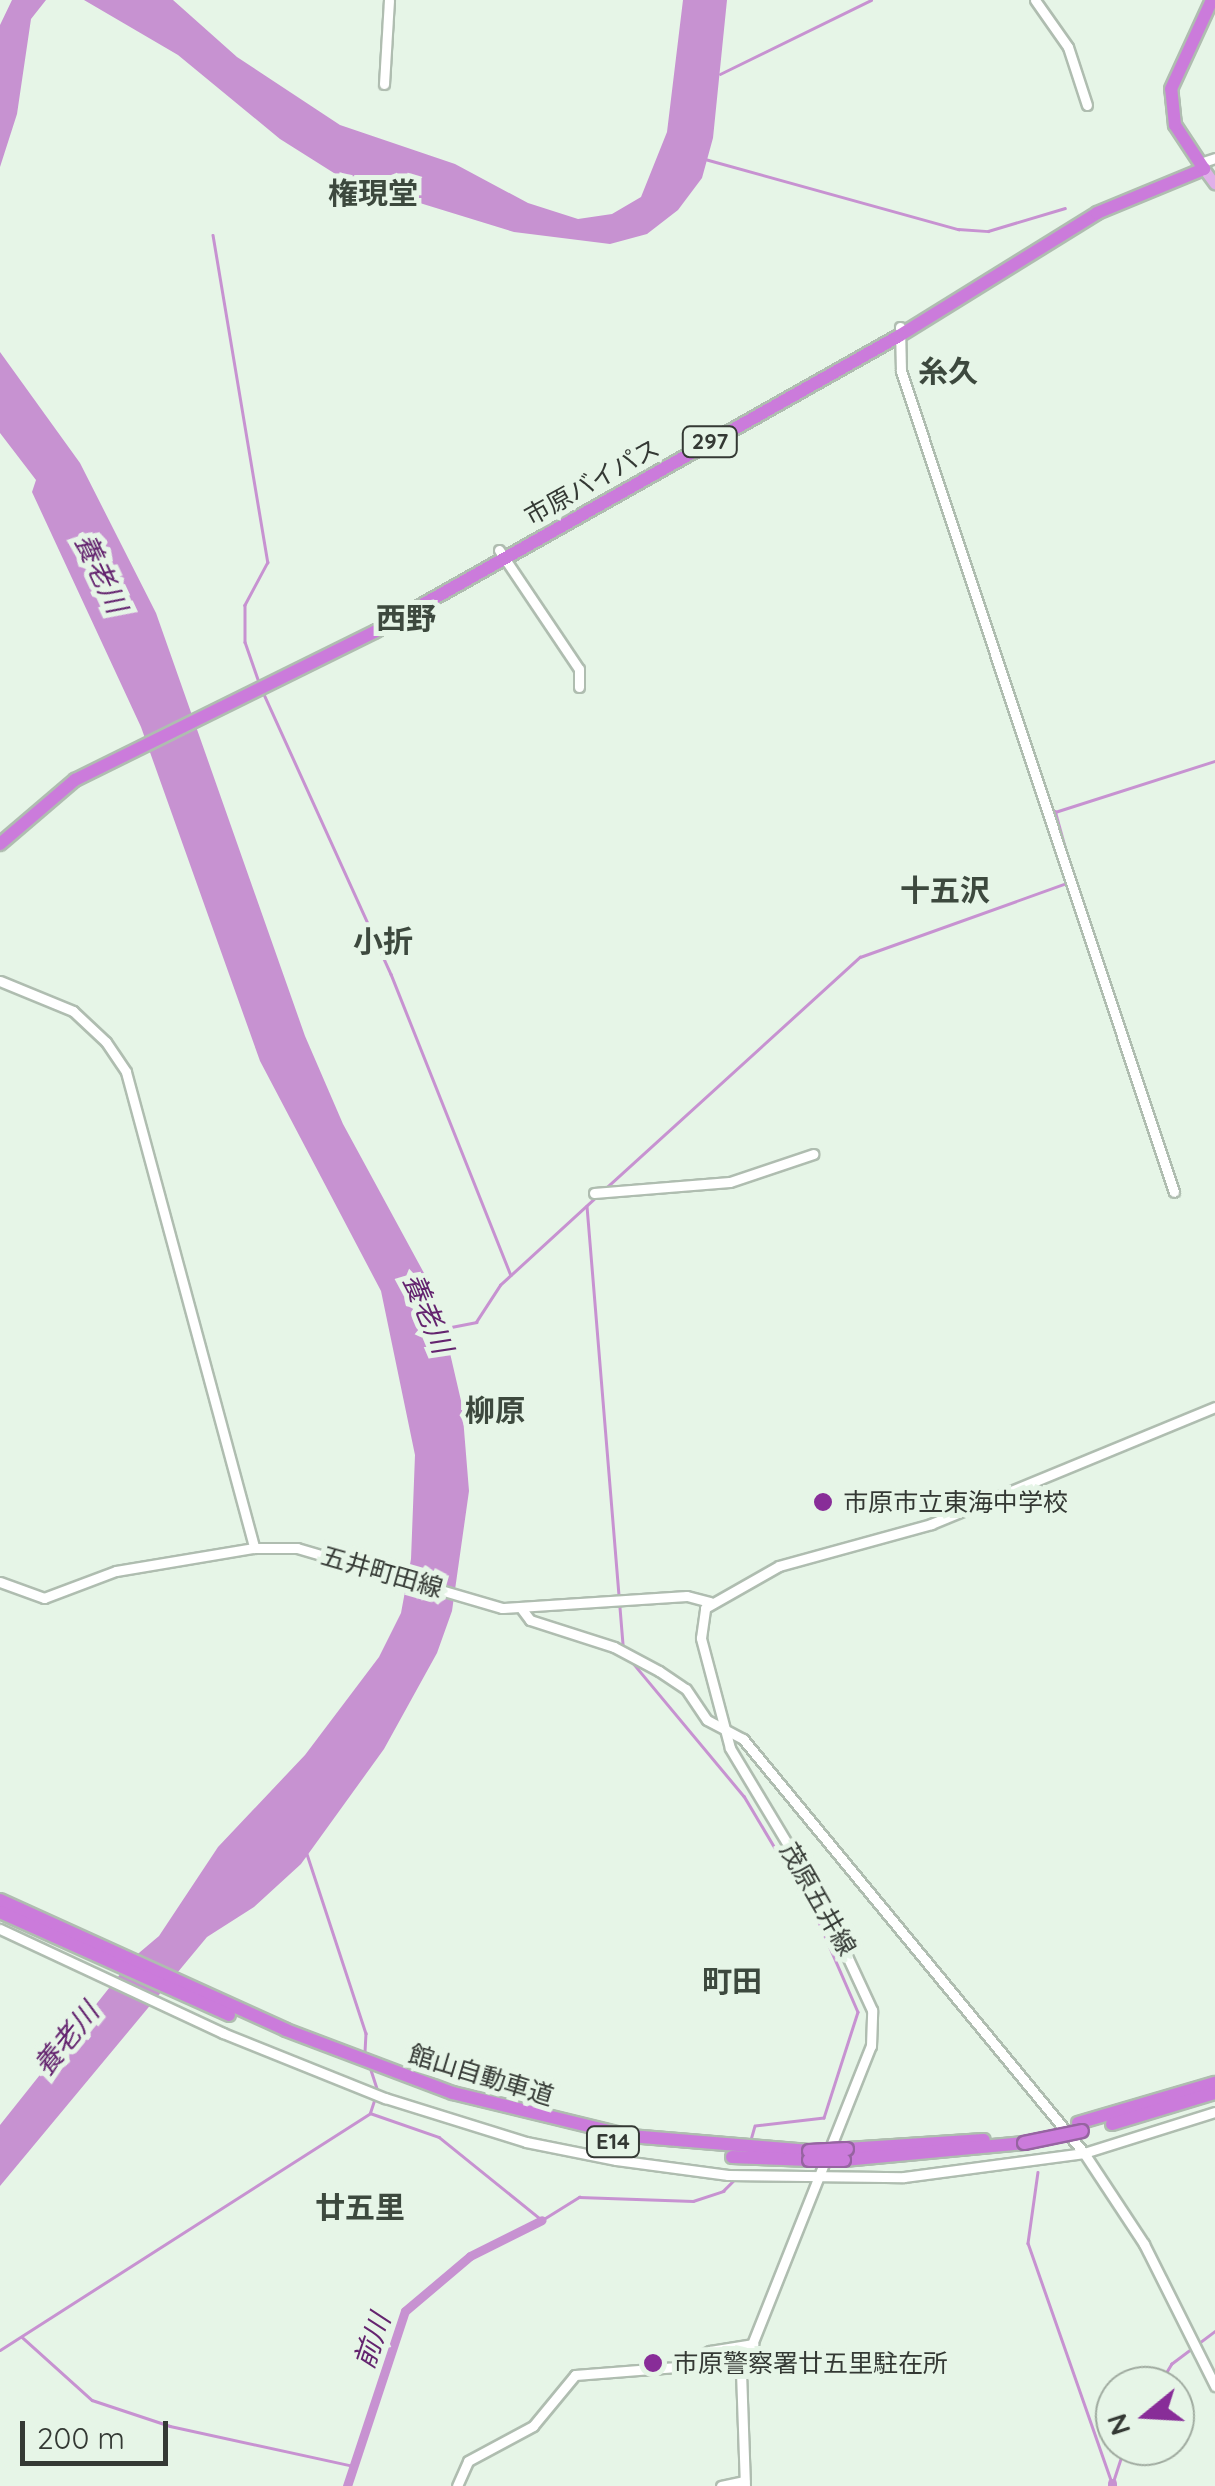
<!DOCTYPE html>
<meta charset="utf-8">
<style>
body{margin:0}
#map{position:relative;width:1215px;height:2486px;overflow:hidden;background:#e6f5e7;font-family:Quicksand,"Noto Sans JP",sans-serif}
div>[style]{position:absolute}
.water>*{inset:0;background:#c792d1}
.stream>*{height:2.5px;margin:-1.25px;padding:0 1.25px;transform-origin:1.25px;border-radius:1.25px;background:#c792d1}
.river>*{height:9px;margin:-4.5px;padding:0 4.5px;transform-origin:4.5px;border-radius:4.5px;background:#c792d1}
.roads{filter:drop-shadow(2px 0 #afbdb0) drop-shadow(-2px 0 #afbdb0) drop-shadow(0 2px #afbdb0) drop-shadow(0 -2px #afbdb0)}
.secondary>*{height:9px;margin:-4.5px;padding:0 4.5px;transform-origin:4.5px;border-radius:4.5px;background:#fff}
.primary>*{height:10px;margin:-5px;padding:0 5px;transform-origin:5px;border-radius:5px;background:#e0b0e9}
.highway>*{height:12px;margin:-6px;padding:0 6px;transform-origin:6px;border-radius:6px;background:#cb7bdb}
.bridges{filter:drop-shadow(2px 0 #9664a1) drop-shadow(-2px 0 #9664a1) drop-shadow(0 2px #9664a1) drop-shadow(0 -2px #9664a1)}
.highway-bridge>*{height:12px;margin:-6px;padding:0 6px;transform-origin:6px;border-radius:6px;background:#cb7bdb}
.dots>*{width:28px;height:28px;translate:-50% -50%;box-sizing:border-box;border:5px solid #e6f5e7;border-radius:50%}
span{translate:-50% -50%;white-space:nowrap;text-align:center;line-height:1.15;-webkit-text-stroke:10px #e6f5e7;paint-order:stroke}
.shield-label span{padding:2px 8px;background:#e6f5e7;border:2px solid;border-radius:8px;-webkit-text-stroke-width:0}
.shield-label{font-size:22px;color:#343934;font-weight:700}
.street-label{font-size:25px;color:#343934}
.poi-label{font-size:25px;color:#343934}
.left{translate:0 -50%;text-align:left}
.water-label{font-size:28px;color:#64246f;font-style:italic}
.quarter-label{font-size:30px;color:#3d493e;font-weight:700}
.north{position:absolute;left:1095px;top:2366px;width:100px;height:100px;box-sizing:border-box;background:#e6f5e7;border:2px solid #9faa9f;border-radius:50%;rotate:252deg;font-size:28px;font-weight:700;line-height:40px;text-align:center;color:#343934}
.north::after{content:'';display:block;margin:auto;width:35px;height:45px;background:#882d98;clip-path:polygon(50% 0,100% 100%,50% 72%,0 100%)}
.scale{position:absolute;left:20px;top:2421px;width:148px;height:45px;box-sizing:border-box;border:5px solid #343934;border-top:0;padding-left:12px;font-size:30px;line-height:35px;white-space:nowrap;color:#343934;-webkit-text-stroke:8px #e6f5e7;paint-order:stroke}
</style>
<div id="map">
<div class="water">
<i style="clip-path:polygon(12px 0,46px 0,31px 19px,17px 114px,0 167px,0 25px)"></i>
<i style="clip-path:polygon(84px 0,173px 0,237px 57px,340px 125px,455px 164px,528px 203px,578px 219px,612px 214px,641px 197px,667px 132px,683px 0,727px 0,713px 138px,702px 178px,678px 210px,647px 234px,610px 244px,514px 232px,345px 180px,280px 139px,178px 55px)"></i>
<i style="clip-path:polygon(0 352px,80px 463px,156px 613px,305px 1036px,343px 1124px,437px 1297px,462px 1405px,469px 1491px,452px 1611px,437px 1653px,384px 1749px,301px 1864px,254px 1907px,207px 1937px,0 2186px,0 2125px,133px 1958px,159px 1936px,218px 1847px,305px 1755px,379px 1657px,401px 1613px,411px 1559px,415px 1455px,381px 1291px,260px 1061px,141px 727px,32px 492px,36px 480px,0 433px)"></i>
</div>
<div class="stream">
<i style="left:720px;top:74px;width:168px;rotate:-26.1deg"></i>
<i style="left:705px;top:159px;width:263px;rotate:15.5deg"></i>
<i style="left:958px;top:229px;width:30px;rotate:4deg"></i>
<i style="left:988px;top:231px;width:80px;rotate:-16.6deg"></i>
<i style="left:213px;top:235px;width:332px;rotate:80.5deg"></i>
<i style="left:268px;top:562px;width:49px;rotate:118.1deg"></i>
<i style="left:245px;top:605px;width:37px;rotate:90deg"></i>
<i style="left:245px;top:642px;width:46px;rotate:70.8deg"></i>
<i style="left:263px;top:692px;width:310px;rotate:65.6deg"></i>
<i style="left:391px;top:974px;width:324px;rotate:68.3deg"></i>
<i style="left:1074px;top:881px;width:72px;rotate:-105.4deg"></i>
<i style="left:1055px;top:812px;width:168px;rotate:-17.7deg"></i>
<i style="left:607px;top:1187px;width:342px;rotate:-42.3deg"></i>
<i style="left:860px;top:957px;width:220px;rotate:-19.7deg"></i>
<i style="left:587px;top:1206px;width:443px;rotate:85.3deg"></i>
<i style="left:446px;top:1328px;width:31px;rotate:-11deg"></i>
<i style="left:476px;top:1322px;width:44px;rotate:-57deg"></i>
<i style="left:500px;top:1285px;width:132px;rotate:-42.5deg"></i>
<i style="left:633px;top:1663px;width:173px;rotate:50.2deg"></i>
<i style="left:744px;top:1796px;width:144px;rotate:59.2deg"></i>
<i style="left:818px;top:1920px;width:100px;rotate:66.5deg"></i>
<i style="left:858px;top:2012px;width:111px;rotate:107.8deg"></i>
<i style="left:824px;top:2118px;width:69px;rotate:173.4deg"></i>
<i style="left:755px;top:2126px;width:15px;rotate:106deg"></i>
<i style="left:306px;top:1851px;width:192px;rotate:71.8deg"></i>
<i style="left:366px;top:2033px;width:20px;rotate:93deg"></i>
<i style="left:371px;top:2070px;width:22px;rotate:72deg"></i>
<i style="left:370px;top:2113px;width:73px;rotate:19.2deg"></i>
<i style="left:439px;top:2137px;width:132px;rotate:38.9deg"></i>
<i style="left:542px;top:2220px;width:44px;rotate:-31.9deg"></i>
<i style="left:579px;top:2197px;width:114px;rotate:2deg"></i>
<i style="left:693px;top:2201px;width:32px;rotate:-18deg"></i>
<i style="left:723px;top:2191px;width:17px;rotate:-45deg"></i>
<i style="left:1038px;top:2172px;width:72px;rotate:98deg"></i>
<i style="left:1028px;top:2243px;width:254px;rotate:70.7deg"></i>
<i style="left:22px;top:2337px;width:94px;rotate:42deg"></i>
<i style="left:92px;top:2400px;width:82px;rotate:18.4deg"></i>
<i style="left:170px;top:2426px;width:188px;rotate:12.3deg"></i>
<i style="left:0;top:2350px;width:439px;rotate:-32.6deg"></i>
<i style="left:370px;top:2113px;width:16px;rotate:-72deg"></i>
<i style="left:1158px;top:2386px;width:26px;rotate:-59deg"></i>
<i style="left:1171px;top:2364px;width:55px;rotate:-36.9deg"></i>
<i style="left:1113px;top:2482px;width:38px;rotate:-72deg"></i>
</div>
<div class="river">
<i style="left:1112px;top:2483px;width:3px;rotate:90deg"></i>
<i style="left:347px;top:2486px;width:184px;rotate:-71.7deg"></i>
<i style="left:405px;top:2311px;width:85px;rotate:-40.2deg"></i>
<i style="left:470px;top:2256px;width:80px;rotate:-26.6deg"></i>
</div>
<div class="roads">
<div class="secondary">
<i style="left:1035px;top:0;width:57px;rotate:54.9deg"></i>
<i style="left:1068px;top:47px;width:61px;rotate:71.9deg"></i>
<i style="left:384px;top:84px;width:84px;rotate:-86.6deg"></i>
<i style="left:1200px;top:163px;width:16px;rotate:-18deg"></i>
<i style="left:900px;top:327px;width:44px;rotate:88.7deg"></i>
<i style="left:901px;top:371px;width:865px;rotate:71.61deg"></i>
<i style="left:499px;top:550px;width:143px;rotate:56.1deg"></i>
<i style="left:579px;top:669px;width:18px;rotate:90deg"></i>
<i style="left:0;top:981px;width:79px;rotate:22.3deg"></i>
<i style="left:73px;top:1011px;width:45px;rotate:43.2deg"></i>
<i style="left:106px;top:1042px;width:36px;rotate:56deg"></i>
<i style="left:126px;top:1072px;width:493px;rotate:74.9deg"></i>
<i style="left:594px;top:1193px;width:136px;rotate:-4.6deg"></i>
<i style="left:730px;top:1182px;width:88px;rotate:-18.6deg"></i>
<i style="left:0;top:1582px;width:47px;rotate:20deg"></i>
<i style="left:44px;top:1598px;width:77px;rotate:-20.6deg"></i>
<i style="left:116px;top:1571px;width:140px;rotate:-9.5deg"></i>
<i style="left:254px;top:1548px;width:43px"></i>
<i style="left:297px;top:1548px;width:214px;rotate:16.3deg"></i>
<i style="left:502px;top:1608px;width:185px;rotate:-3.7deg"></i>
<i style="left:687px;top:1596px;width:24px;rotate:15deg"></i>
<i style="left:521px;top:1608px;width:15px;rotate:53deg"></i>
<i style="left:530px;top:1620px;width:88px;rotate:17.8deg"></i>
<i style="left:614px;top:1647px;width:51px;rotate:28.1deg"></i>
<i style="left:659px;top:1671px;width:32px;rotate:34deg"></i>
<i style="left:686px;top:1689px;width:37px;rotate:56deg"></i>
<i style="left:707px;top:1720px;width:41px;rotate:27.8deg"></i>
<i style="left:743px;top:1739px;width:536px;rotate:50.52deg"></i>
<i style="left:1084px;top:2153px;width:109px;rotate:56.6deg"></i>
<i style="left:1144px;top:2244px;width:159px;rotate:63.4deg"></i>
<i style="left:0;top:1929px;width:246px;rotate:25deg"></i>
<i style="left:223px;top:2033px;width:175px;rotate:21.9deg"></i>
<i style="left:385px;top:2098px;width:148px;rotate:17.3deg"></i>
<i style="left:526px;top:2142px;width:92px;rotate:11.3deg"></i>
<i style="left:616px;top:2160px;width:113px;rotate:7.6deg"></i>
<i style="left:728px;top:2175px;width:176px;rotate:0.7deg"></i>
<i style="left:904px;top:2177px;width:182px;rotate:-7.6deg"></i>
<i style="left:1084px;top:2153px;width:137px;rotate:-17.4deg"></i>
<i style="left:457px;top:2486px;width:27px;rotate:-66deg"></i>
<i style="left:468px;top:2461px;width:74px;rotate:-28.3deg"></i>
<i style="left:533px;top:2426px;width:66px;rotate:-50.5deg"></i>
<i style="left:575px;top:2375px;width:102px;rotate:-4.5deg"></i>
<i style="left:677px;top:2367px;width:37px;rotate:-26deg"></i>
<i style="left:710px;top:2351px;width:44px;rotate:-9.2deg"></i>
<i style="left:721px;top:2486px;width:24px;rotate:-12deg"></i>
<i style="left:745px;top:2486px;width:114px;rotate:-92deg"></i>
<i style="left:741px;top:2372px;width:351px;rotate:-68.3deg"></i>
<i style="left:871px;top:2046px;width:36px;rotate:-88deg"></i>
<i style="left:872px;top:2010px;width:123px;rotate:-114.9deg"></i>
<i style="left:820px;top:1898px;width:175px;rotate:-121deg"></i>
<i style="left:730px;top:1748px;width:114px;rotate:-104.8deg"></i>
<i style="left:701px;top:1638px;width:30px;rotate:-82deg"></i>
<i style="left:705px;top:1608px;width:85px;rotate:-29.6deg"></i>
<i style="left:779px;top:1566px;width:158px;rotate:-15.4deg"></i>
<i style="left:931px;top:1524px;width:307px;rotate:-22.4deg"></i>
</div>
<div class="primary">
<i style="left:1204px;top:169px;width:19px;rotate:54deg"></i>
</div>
<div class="highway">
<i style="left:0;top:844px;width:99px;rotate:-40.5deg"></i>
<i style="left:75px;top:780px;width:336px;rotate:-26.3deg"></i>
<i style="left:376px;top:631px;width:600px;rotate:-29.43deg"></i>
<i style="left:899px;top:336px;width:233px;rotate:-31.8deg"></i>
<i style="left:1097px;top:213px;width:116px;rotate:-22.4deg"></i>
<i style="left:1204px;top:169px;width:53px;rotate:-123.4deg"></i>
<i style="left:1175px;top:125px;width:36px;rotate:-96deg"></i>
<i style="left:1171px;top:89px;width:98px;rotate:-65.3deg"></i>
<i style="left:0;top:1900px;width:314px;rotate:24.4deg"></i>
<i style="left:286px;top:2030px;width:178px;rotate:20.7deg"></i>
<i style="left:453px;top:2093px;width:182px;rotate:13.7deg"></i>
<i style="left:630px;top:2136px;width:180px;rotate:4.8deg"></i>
<i style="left:0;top:1912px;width:251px;rotate:24.2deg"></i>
<i style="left:1078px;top:2123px;width:143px;rotate:-16.3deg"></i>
<i style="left:1112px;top:2124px;width:108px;rotate:-16.8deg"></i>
<i style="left:847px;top:2149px;width:137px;rotate:-3.8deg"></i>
<i style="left:732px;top:2157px;width:77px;rotate:2.2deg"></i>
<i style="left:844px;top:2160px;width:181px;rotate:-5.4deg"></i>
</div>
</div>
<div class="bridges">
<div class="highway-bridge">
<i style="left:1024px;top:2143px;width:59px;rotate:-11.7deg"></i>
<i style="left:809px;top:2151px;width:38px;rotate:-3deg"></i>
<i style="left:809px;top:2160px;width:35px"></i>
</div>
</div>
<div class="dots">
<i style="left:823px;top:1502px;background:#882d98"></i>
<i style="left:653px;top:2363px;background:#882d98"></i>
</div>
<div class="shield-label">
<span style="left:710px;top:442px">297</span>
<span style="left:613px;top:2142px">E14</span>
</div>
<div class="street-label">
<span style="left:592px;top:482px;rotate:-29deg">市原バイパス</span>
<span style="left:382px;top:1572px;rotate:16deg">五井町田線</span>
<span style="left:818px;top:1899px;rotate:60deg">茂原五井線</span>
<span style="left:481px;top:2075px;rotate:17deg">館山自動車道</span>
</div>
<div class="poi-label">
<span class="left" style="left:843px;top:1502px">市原市立東海中学校</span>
<span class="left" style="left:673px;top:2363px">市原警察署廿五里駐在所</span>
</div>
<div class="water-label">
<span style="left:101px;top:573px;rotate:65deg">養老川</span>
<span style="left:428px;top:1313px;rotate:67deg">養老川</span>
<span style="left:66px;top:2039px;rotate:-51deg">養老川</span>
<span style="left:372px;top:2341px;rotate:-71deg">前川</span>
</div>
<div class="quarter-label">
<span style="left:373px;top:193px">権現堂</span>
<span style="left:948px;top:371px">糸久</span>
<span style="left:406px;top:618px">西野</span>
<span style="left:945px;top:890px">十五沢</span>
<span style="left:383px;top:941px">小折</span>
<span style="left:495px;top:1410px">柳原</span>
<span style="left:732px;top:1981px">町田</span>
<span style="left:360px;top:2207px">廿五里</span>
</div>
<div class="north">N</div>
<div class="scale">200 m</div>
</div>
